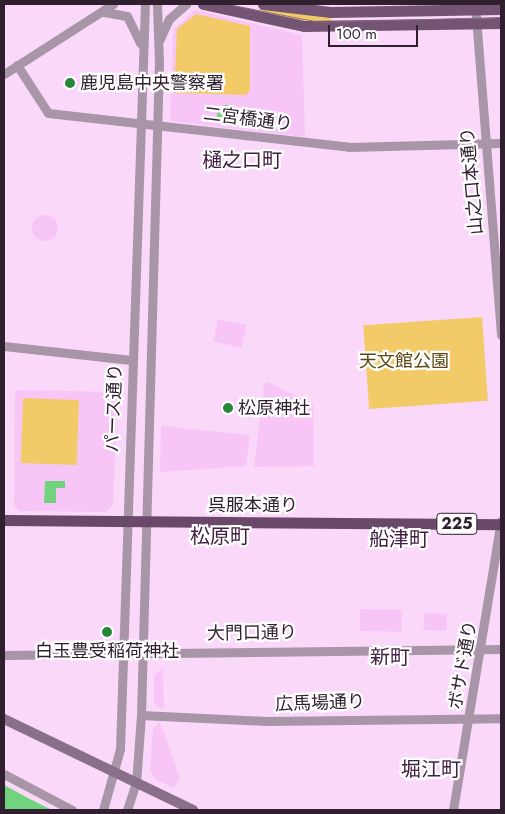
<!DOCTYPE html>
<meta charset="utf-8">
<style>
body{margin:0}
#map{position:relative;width:505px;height:814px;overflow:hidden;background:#fad8fa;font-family:Jost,"Noto Sans JP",sans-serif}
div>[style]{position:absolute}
.built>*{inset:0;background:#f7c6f6;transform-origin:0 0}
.round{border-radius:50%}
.green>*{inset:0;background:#f3ca68;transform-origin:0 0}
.water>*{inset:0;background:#72d37e}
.tertiary>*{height:9px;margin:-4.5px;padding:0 4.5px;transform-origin:4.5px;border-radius:4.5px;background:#a895a7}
.secondary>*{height:10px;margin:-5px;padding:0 5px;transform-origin:5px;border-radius:5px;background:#896f89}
.primary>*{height:11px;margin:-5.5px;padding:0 5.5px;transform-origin:5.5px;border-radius:5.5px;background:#745473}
.trunk>*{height:11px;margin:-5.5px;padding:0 5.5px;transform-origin:5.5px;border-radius:5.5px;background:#6a486a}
.tram>*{height:1px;margin:-0.5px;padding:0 0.5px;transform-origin:0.5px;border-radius:0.5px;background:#7f687f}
.dots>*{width:14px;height:14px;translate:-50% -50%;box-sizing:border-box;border:2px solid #fff;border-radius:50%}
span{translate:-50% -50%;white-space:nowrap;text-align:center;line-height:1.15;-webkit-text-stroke:4.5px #fff;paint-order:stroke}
.shield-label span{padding:1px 4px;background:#fff;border:1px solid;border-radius:4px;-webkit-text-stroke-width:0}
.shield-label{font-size:16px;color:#2f1f2f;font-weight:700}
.poi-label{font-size:18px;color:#2f1f2f}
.left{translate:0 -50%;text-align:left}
.street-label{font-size:18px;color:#2f1f2f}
.park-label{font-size:18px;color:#5d4915}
.quarter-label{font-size:20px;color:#412042}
.frame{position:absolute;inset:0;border:5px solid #2f1f2f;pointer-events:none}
.scale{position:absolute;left:328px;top:25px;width:90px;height:22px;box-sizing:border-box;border:2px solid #2f1f2f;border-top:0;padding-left:6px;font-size:15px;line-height:18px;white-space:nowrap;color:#2f1f2f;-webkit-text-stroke:4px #fff;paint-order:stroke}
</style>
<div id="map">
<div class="built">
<i style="clip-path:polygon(195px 10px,302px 35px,305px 137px,170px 121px,173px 30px)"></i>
<i class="round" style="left:32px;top:215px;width:26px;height:26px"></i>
<i style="left:218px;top:319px;width:29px;height:23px;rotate:12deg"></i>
<i style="clip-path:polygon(268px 382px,313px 404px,314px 466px,254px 467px,264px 384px)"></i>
<i style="clip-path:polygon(15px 390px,118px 392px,113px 505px,106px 512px,19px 511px,14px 505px)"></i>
<i style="clip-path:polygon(161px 426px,250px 435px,246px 466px,160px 472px)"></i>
<i style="left:360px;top:609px;width:42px;height:22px;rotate:1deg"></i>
<i style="left:424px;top:613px;width:23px;height:17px;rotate:2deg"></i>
<i style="clip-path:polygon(163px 668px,164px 709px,159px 708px,154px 703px,154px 675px)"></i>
<i style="clip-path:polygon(160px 722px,180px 778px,174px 788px,155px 779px,150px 770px,153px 729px)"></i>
</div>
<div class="green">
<i style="left:260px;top:8px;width:72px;height:7px;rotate:7deg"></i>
<i style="clip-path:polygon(196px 14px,250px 26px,250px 90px,246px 95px,174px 93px,177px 29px)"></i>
<i style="left:482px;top:317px;width:84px;height:119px;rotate:86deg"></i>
<i style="left:23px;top:398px;width:56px;height:65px;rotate:2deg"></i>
</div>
<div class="water">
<i class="round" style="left:217px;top:105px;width:20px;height:20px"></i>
<i style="clip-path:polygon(45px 481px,65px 481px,65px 488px,56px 488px,56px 503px,44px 503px)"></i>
<i style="clip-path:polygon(4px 785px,28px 798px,52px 810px,4px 810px)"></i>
</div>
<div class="tertiary">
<i style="left:475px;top:4px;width:332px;rotate:85.5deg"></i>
<i style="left:104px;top:12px;width:23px;rotate:10deg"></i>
<i style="left:127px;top:16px;width:30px;rotate:64deg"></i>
<i style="left:160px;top:39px;width:22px;rotate:-66deg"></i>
<i style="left:169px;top:19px;width:23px;rotate:-41deg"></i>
<i style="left:17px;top:65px;width:57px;rotate:57.1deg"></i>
<i style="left:48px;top:113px;width:303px;rotate:6.4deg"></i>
<i style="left:349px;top:147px;width:152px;rotate:-1.5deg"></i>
<i style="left:4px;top:74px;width:130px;rotate:-32.7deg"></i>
<i style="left:4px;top:346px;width:128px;rotate:6.3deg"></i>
<i style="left:4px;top:655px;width:497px;rotate:-0.7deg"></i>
<i style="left:141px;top:715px;width:126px;rotate:2.7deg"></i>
<i style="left:267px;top:721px;width:234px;rotate:-0.7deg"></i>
<i style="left:4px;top:774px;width:77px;rotate:27.9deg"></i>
<i style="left:103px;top:810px;width:63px;rotate:-74.4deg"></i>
<i style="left:120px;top:749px;width:745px;rotate:-88.08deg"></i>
<i style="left:127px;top:810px;width:28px;rotate:-72deg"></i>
<i style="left:136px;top:783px;width:68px;rotate:-85.8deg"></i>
<i style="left:141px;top:715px;width:651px;rotate:-88.42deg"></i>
<i style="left:159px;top:64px;width:60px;rotate:-91.9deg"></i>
<i style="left:453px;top:810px;width:293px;rotate:-80.6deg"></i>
</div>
<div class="secondary">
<i style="left:4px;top:719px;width:210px;rotate:25.7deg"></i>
</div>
<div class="primary">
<i style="left:203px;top:4px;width:103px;rotate:12.3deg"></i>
<i style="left:304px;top:26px;width:197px;rotate:-0.9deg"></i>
<i style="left:263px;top:4px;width:68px;rotate:6.7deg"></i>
<i style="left:331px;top:12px;width:170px;rotate:-1deg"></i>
</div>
<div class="trunk">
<i style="left:4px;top:520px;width:497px;rotate:0.5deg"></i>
</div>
<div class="tram">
<i style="left:227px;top:4px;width:95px;rotate:11deg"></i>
<i style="left:320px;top:22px;width:181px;rotate:-1.6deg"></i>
</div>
<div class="dots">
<i style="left:70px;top:83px;background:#268639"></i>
<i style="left:228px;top:408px;background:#268639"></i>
<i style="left:107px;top:632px;background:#268639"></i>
</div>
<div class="shield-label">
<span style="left:457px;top:524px">225</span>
</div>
<div class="poi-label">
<span class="left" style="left:80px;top:83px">鹿児島中央警察署</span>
<span class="left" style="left:238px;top:408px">松原神社</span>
<span style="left:107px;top:651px">白玉豊受稲荷神社</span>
</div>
<div class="street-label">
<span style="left:248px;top:119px;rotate:7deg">二宮橋通り</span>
<span style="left:472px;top:181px;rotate:-95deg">山之口本通り</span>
<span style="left:114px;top:408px;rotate:-88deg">パース通り</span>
<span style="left:253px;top:505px">呉服本通り</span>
<span style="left:252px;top:633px;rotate:-1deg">大門口通り</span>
<span style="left:463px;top:665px;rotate:-80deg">ボサド通り</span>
<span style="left:320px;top:703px;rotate:-2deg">広馬場通り</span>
</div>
<div class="park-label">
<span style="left:404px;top:361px">天文館公園</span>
</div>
<div class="quarter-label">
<span style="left:242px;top:160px">樋之口町</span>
<span style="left:220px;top:536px">松原町</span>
<span style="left:399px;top:539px">船津町</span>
<span style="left:390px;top:657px">新町</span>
<span style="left:431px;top:769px">堀江町</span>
</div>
<div class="frame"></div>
<div class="scale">100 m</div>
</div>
